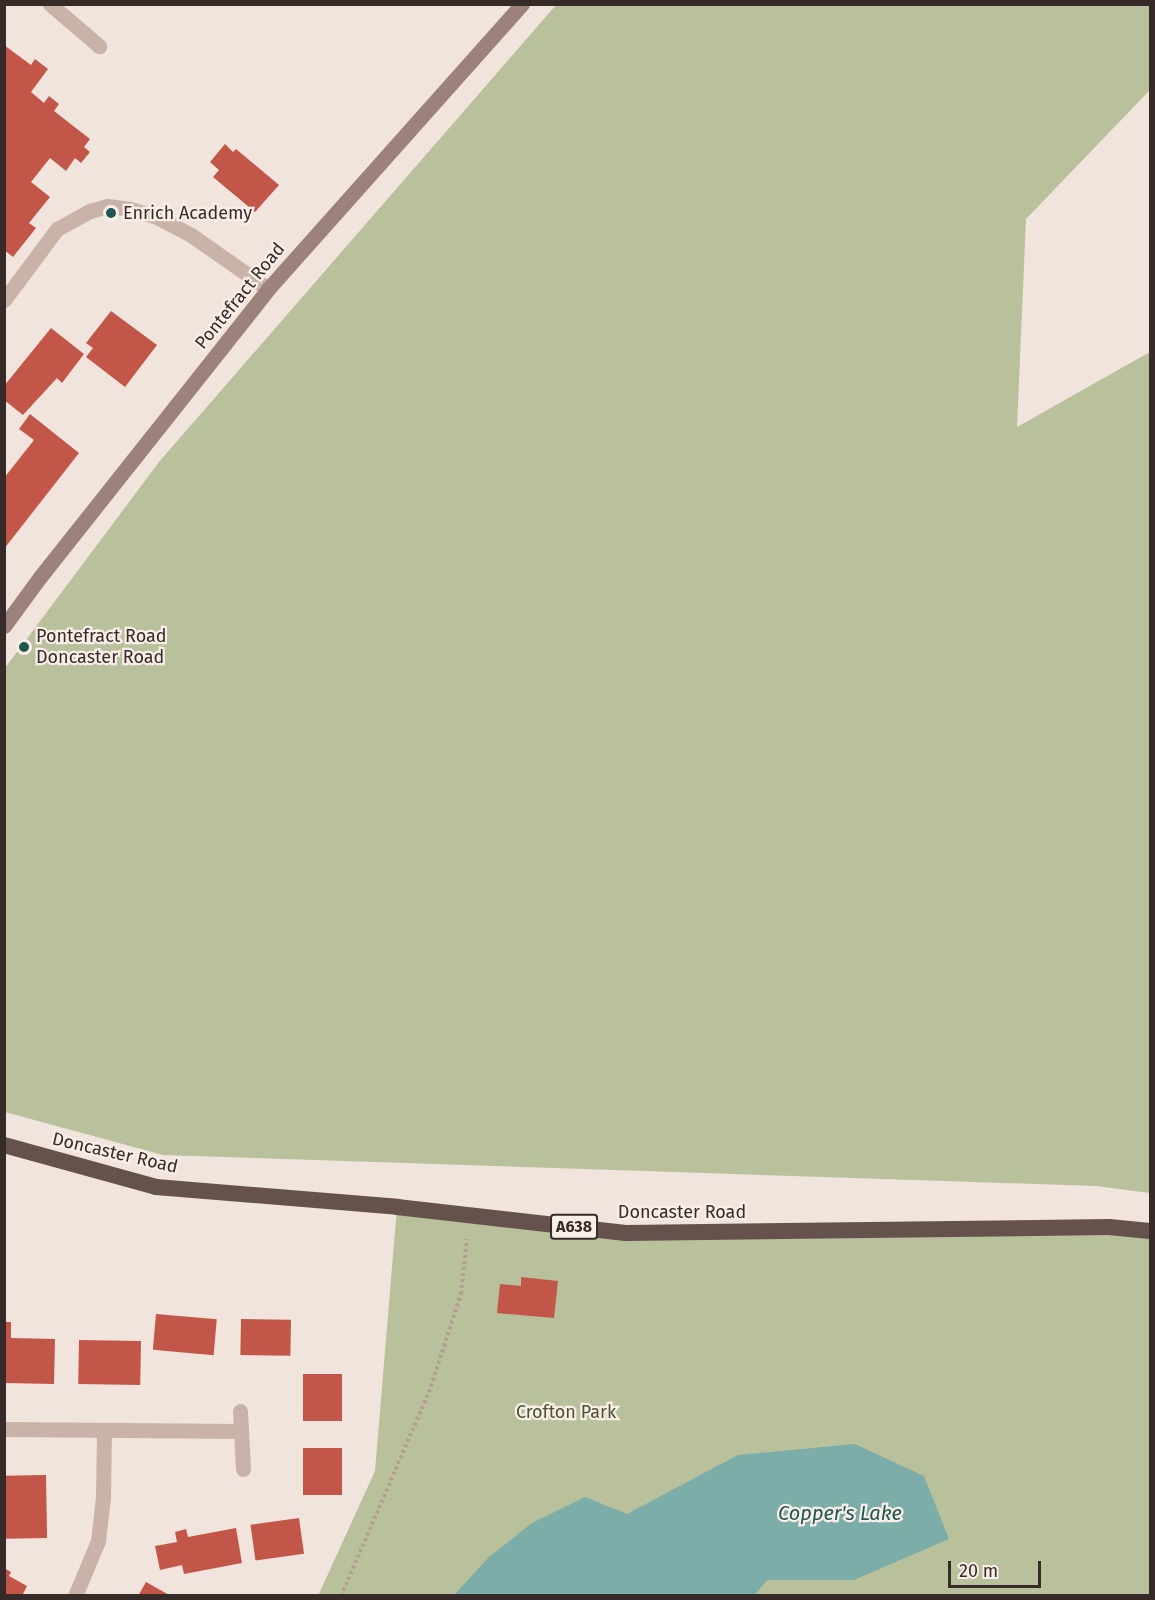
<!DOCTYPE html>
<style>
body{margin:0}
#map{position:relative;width:1155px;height:1600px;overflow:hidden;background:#f1e4dc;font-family:"Fira Sans",sans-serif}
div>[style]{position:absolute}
.green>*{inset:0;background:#b8c09c}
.water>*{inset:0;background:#7cada9}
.building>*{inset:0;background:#c25649;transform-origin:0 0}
.path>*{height:4px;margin-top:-2px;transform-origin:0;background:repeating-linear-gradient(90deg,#b49d92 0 3px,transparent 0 6px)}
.service>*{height:15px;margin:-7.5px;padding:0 7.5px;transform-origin:7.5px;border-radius:7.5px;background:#c9b3a8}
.minor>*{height:15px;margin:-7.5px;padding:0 7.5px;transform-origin:7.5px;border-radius:7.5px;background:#c9b3a8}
.secondary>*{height:15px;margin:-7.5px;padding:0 7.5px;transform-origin:7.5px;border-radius:7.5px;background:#9c827a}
.trunk>*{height:16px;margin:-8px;padding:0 8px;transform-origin:8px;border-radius:8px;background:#66524c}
.dots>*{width:16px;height:16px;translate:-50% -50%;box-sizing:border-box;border:3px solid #f9efe8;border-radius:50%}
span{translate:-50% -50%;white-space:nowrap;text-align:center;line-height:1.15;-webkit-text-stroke:4.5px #f9efe8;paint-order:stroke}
.shield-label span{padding:2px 4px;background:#f9efe8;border:2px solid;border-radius:4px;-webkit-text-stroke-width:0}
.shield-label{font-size:16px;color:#362b28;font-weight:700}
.poi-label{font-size:18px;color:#362b28}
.left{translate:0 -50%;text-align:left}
.street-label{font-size:18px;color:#362b28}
.park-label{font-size:18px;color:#4a532d}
.water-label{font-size:20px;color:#1f5652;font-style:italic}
.frame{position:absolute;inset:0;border:6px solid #362b28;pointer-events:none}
.scale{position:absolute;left:948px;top:1561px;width:93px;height:27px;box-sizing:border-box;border:3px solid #362b28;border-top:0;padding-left:8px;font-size:18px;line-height:21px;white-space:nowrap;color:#362b28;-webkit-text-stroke:4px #f9efe8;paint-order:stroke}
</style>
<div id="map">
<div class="green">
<i style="clip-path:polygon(556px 5px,1150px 5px,1150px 90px,1026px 219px,1017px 427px,1150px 352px,1150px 1193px,1096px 1186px,163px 1155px,5px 1112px,5px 668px,159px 462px)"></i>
<i style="clip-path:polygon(397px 1207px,626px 1233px,1150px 1231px,1150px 1595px,318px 1596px,375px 1471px)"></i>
</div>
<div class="water">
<i style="clip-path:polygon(855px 1444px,924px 1476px,949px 1539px,854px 1580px,767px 1580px,755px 1595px,454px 1595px,489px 1557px,532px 1523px,585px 1497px,627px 1514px,738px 1455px)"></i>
</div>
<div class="building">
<i style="clip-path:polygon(4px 45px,31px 65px,35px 59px,48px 69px,31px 92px,44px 103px,49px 96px,59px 104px,54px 111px,90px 139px,84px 147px,90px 152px,81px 163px,75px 158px,66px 171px,50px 158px,31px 182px,50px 197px,29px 223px,36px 228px,13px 257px,4px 250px)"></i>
<i style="clip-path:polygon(225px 144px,233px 152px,236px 149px,279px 185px,255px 212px,213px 177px,219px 170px,210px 162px)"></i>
<i style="clip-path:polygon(111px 311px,157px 345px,125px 387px,86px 357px,93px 348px,86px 343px)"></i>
<i style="clip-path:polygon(51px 328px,84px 354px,62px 383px,57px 378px,23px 415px,4px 400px,4px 386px)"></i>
<i style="clip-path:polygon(30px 414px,79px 453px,4px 549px,4px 478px,34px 440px,19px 429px)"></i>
<i style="clip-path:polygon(521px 1277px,558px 1281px,554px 1318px,497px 1313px,500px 1284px,521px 1286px)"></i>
<i style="left:156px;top:1314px;width:61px;height:36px;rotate:5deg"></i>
<i style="left:241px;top:1319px;width:50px;height:36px;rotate:1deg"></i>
<i style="clip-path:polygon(4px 1322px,11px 1322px,11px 1338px,55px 1339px,54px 1384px,4px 1383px)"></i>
<i style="left:79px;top:1340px;width:62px;height:44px;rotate:1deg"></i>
<i style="left:342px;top:1374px;width:47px;height:39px;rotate:90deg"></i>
<i style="left:303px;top:1448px;width:39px;height:47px"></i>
<i style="left:46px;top:1475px;width:63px;height:42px;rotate:89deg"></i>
<i style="left:299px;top:1518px;width:36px;height:49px;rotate:82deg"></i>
<i style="clip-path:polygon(236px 1528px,242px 1563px,184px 1574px,182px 1565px,160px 1570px,155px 1546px,177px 1542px,175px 1532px,186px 1529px,188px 1537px)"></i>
<i style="clip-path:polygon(4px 1568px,11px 1572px,9px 1576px,27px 1586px,22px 1596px,4px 1596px)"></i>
<i style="clip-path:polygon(146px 1582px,171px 1596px,138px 1596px)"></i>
</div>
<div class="path">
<i style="left:341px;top:1596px;width:222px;rotate:-66.7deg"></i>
<i style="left:429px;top:1392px;width:103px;rotate:-71.9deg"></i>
<i style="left:461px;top:1294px;width:55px;rotate:-83.8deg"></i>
</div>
<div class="service">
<i style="left:50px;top:4px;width:65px;rotate:40.6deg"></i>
<i style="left:4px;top:300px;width:89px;rotate:-53.3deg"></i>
<i style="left:57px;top:229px;width:38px;rotate:-29deg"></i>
<i style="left:90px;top:211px;width:18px;rotate:-16deg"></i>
<i style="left:107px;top:206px;width:23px;rotate:7deg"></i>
<i style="left:130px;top:209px;width:26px;rotate:16deg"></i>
<i style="left:155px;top:216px;width:41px;rotate:27.8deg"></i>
<i style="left:191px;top:235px;width:94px;rotate:35deg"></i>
</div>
<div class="minor">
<i style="left:240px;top:1411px;width:58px;rotate:87deg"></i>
<i style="left:4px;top:1429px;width:237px;rotate:0.5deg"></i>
<i style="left:75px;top:1596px;width:60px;rotate:-67.3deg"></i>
<i style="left:98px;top:1541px;width:44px;rotate:-83.5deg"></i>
<i style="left:103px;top:1497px;width:67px;rotate:-89.1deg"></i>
</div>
<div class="secondary">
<i style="left:4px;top:626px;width:61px;rotate:-53.7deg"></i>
<i style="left:40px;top:577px;width:367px;rotate:-51.6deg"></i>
<i style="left:268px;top:289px;width:382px;rotate:-48.3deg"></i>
</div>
<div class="trunk">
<i style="left:4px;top:1145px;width:158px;rotate:15.4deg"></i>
<i style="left:156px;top:1187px;width:242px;rotate:4.7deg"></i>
<i style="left:397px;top:1207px;width:230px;rotate:6.5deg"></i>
<i style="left:626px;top:1233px;width:483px;rotate:-0.7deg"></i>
<i style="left:1109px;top:1227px;width:41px;rotate:5.6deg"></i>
</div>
<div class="dots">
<i style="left:111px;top:213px;background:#1f5652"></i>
<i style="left:24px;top:647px;background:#1f5652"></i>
</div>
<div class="shield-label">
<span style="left:574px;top:1227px">A638</span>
</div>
<div class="poi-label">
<span class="left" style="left:123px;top:213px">Enrich Academy</span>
<span class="left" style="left:36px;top:647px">Pontefract Road<br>Doncaster Road</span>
</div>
<div class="street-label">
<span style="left:240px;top:296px;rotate:-51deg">Pontefract Road</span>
<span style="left:115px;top:1153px;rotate:13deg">Doncaster Road</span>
<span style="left:682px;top:1212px">Doncaster Road</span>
</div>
<div class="park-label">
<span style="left:566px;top:1412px">Crofton Park</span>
</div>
<div class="water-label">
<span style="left:840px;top:1513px">Copper's Lake</span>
</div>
<div class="frame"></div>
<div class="scale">20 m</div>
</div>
